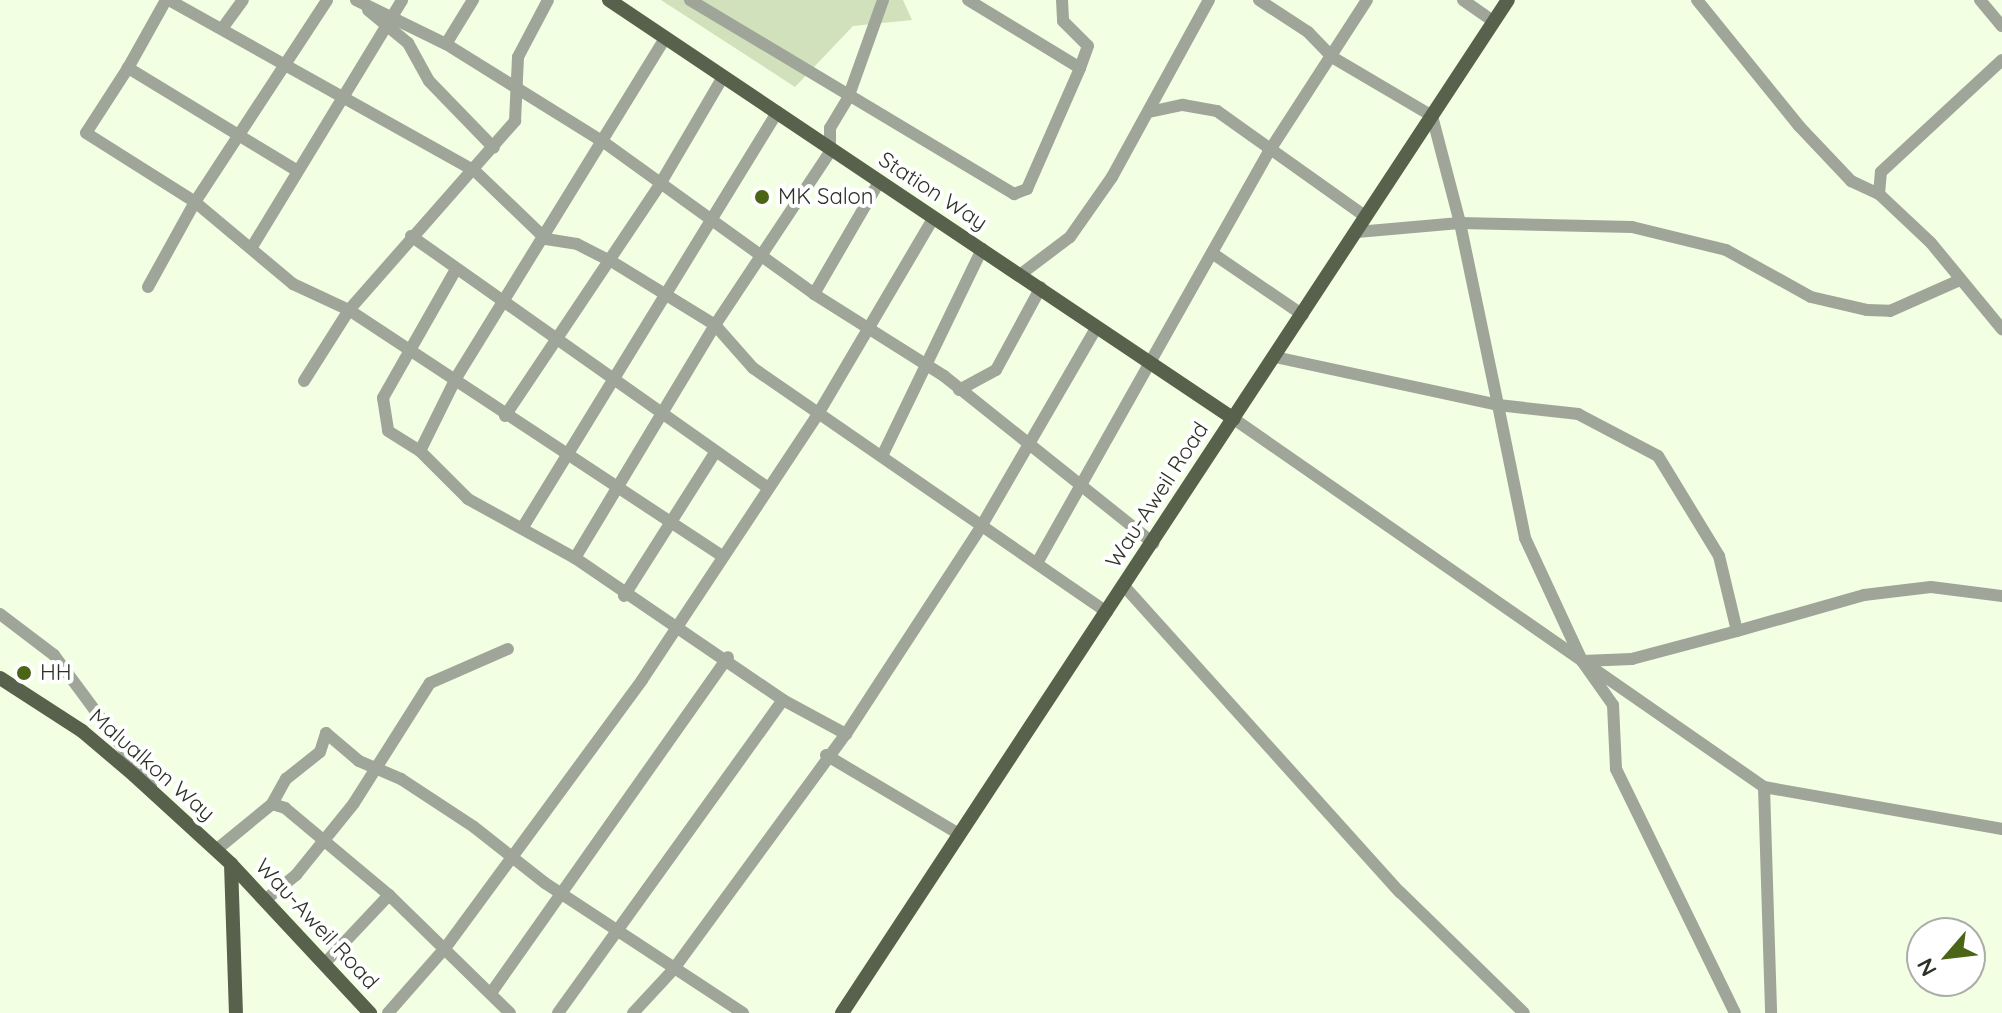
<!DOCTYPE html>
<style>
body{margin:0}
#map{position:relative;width:2002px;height:1013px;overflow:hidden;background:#f2ffe2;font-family:Quicksand,sans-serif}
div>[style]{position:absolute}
.green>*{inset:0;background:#d0e1bb}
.minor>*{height:12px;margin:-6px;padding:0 6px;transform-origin:6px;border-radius:6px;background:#a0a599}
.major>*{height:14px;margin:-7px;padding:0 7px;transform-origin:7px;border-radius:7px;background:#57614c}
.dots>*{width:22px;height:22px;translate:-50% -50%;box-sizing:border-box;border:4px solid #fff;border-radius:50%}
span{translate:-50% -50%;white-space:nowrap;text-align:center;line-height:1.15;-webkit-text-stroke:8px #fff;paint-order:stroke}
.street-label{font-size:22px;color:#2d3227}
.poi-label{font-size:22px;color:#2d3227}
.left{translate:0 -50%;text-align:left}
.north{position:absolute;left:1906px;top:917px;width:80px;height:80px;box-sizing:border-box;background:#fff;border:2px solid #abada9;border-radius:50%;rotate:242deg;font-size:22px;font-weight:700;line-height:32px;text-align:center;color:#2d3227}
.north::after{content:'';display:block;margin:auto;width:28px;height:36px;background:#4a6516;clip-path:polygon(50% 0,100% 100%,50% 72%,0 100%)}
</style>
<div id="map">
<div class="green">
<i style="clip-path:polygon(661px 0,903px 0,912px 20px,853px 26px,795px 87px)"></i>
</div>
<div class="minor">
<i style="left:169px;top:0;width:351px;rotate:29.2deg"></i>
<i style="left:475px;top:171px;width:98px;rotate:43.8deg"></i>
<i style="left:546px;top:239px;width:31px;rotate:9deg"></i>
<i style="left:577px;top:244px;width:38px;rotate:27deg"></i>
<i style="left:611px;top:261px;width:122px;rotate:31.6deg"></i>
<i style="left:715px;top:325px;width:57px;rotate:48.5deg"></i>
<i style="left:753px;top:368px;width:430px;rotate:34.6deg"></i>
<i style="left:356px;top:0;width:100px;rotate:26.1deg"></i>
<i style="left:446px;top:44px;width:187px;rotate:31.9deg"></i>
<i style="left:605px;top:143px;width:258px;rotate:35.8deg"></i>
<i style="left:814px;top:294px;width:154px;rotate:32.2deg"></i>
<i style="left:944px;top:376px;width:268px;rotate:38.6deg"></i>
<i style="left:690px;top:0;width:378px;rotate:30.9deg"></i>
<i style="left:1014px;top:194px;width:14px;rotate:-21deg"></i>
<i style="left:1027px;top:189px;width:132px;rotate:-66.3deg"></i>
<i style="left:1080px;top:68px;width:131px;rotate:-148.7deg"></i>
<i style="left:1062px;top:0;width:21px;rotate:87deg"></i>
<i style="left:1063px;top:21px;width:35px;rotate:45deg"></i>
<i style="left:1088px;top:46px;width:23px;rotate:110deg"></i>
<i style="left:1259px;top:0;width:59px;rotate:33.1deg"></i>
<i style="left:1308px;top:32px;width:35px;rotate:46deg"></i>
<i style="left:1332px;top:57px;width:116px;rotate:30.5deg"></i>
<i style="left:1432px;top:116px;width:111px;rotate:75.3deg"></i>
<i style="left:1460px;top:223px;width:172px;rotate:1.3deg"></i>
<i style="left:1632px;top:227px;width:97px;rotate:13.7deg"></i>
<i style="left:1726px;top:250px;width:97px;rotate:28.9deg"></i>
<i style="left:1811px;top:297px;width:57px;rotate:13.1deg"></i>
<i style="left:1867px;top:310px;width:23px;rotate:2deg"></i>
<i style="left:1890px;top:311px;width:77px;rotate:-23.9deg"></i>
<i style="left:1463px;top:0;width:38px;rotate:35deg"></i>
<i style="left:1697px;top:0;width:162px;rotate:51deg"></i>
<i style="left:1799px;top:126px;width:76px;rotate:46.6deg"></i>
<i style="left:1851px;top:181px;width:31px;rotate:25deg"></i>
<i style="left:1879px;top:194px;width:71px;rotate:43.3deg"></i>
<i style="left:1931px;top:243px;width:112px;rotate:50.5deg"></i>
<i style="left:1980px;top:0;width:34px;rotate:50deg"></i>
<i style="left:368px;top:10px;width:52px;rotate:39.5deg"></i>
<i style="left:408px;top:43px;width:43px;rotate:61.1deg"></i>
<i style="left:429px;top:81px;width:93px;rotate:45.9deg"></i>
<i style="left:224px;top:26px;width:32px;rotate:-54deg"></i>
<i style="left:446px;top:44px;width:52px;rotate:-58.5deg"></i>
<i style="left:128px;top:68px;width:78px;rotate:-60.8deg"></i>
<i style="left:1149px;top:112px;width:35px;rotate:-12deg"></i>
<i style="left:1183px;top:105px;width:35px;rotate:10deg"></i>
<i style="left:1217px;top:111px;width:183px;rotate:35.4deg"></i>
<i style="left:296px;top:170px;width:197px;rotate:-148.7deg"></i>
<i style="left:128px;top:68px;width:77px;rotate:122.9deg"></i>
<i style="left:86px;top:133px;width:129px;rotate:32.3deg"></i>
<i style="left:195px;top:202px;width:128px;rotate:39.9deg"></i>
<i style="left:293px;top:284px;width:62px;rotate:24.9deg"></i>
<i style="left:349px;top:310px;width:447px;rotate:33.4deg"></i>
<i style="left:1879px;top:194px;width:22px;rotate:-85deg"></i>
<i style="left:1881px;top:172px;width:165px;rotate:-42.8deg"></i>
<i style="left:1357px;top:232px;width:103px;rotate:-5deg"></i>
<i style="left:1460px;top:223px;width:186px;rotate:78.2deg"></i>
<i style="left:1498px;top:405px;width:81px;rotate:6.4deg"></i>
<i style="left:1578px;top:414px;width:90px;rotate:27.7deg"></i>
<i style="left:1658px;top:456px;width:117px;rotate:58.6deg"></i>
<i style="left:1719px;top:556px;width:77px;rotate:76.5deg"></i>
<i style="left:1737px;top:631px;width:109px;rotate:165.1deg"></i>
<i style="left:1632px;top:659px;width:50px;rotate:177.7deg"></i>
<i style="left:411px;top:236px;width:434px;rotate:35.2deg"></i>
<i style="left:252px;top:247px;width:289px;rotate:-58.7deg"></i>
<i style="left:1212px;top:253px;width:110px;rotate:34.3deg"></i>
<i style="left:455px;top:271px;width:146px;rotate:119.6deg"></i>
<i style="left:383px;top:398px;width:33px;rotate:81deg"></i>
<i style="left:388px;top:431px;width:38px;rotate:32deg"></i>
<i style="left:420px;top:451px;width:68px;rotate:45deg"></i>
<i style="left:468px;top:499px;width:122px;rotate:28.9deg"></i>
<i style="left:575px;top:558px;width:252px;rotate:34.3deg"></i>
<i style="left:783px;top:700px;width:72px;rotate:28.4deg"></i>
<i style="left:1021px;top:274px;width:61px;rotate:-37.1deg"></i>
<i style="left:1070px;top:237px;width:73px;rotate:-55deg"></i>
<i style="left:1112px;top:177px;width:202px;rotate:-61.3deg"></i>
<i style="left:148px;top:287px;width:97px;rotate:-61.1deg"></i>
<i style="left:195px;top:202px;width:241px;rotate:-56.8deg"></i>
<i style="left:814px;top:294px;width:129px;rotate:-59.9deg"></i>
<i style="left:1275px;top:357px;width:228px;rotate:12.1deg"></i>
<i style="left:1498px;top:405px;width:136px;rotate:78.5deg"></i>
<i style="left:1525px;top:538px;width:136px;rotate:65.1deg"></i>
<i style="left:1582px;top:661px;width:54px;rotate:54.8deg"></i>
<i style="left:1613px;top:705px;width:64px;rotate:87.3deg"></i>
<i style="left:1616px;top:769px;width:271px;rotate:64deg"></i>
<i style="left:304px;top:381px;width:84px;rotate:-57.6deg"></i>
<i style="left:349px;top:310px;width:252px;rotate:-48.7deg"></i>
<i style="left:515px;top:121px;width:64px;rotate:-87.3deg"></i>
<i style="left:518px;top:57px;width:64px;rotate:-62.2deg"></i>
<i style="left:959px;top:390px;width:42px;rotate:-28.4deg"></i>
<i style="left:996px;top:370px;width:94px;rotate:-61.5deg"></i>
<i style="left:505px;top:416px;width:277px;rotate:-56.2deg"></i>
<i style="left:659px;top:186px;width:126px;rotate:-59.6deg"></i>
<i style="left:1234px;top:419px;width:645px;rotate:34.77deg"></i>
<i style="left:1764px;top:787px;width:226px;rotate:88.2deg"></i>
<i style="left:420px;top:451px;width:81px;rotate:-63.7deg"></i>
<i style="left:456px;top:378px;width:400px;rotate:-58.4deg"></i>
<i style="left:883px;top:454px;width:228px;rotate:-64.2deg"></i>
<i style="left:523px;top:527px;width:487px;rotate:-58.5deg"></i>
<i style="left:575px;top:558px;width:272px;rotate:-59deg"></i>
<i style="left:715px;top:325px;width:208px;rotate:-56.4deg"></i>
<i style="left:830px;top:152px;width:24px;rotate:-90deg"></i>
<i style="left:830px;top:128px;width:35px;rotate:-59deg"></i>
<i style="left:848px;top:98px;width:104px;rotate:-70.3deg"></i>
<i style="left:1037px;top:563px;width:471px;rotate:-60.6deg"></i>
<i style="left:1268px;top:153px;width:182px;rotate:-57.1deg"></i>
<i style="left:1124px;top:586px;width:412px;rotate:48deg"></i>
<i style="left:1400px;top:892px;width:173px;rotate:44.3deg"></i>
<i style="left:624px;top:596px;width:168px;rotate:-57.6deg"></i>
<i style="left:0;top:614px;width:68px;rotate:37.2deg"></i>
<i style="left:54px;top:655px;width:163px;rotate:53.5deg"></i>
<i style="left:1737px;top:631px;width:132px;rotate:-15.8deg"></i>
<i style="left:1864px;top:595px;width:67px;rotate:-6.8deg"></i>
<i style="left:1931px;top:587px;width:72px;rotate:7.2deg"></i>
<i style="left:826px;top:755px;width:155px;rotate:30.7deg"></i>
<i style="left:1764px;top:787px;width:242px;rotate:10deg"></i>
<i style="left:272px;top:804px;width:29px;rotate:-61deg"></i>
<i style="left:286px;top:779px;width:43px;rotate:-38.5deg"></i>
<i style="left:320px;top:752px;width:20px;rotate:-72deg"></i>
<i style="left:326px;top:733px;width:43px;rotate:40.3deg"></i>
<i style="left:359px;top:761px;width:46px;rotate:23.2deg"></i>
<i style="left:401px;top:779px;width:87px;rotate:33.3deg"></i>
<i style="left:474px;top:827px;width:90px;rotate:38.3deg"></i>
<i style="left:545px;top:883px;width:237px;rotate:33.3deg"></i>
<i style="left:216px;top:850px;width:72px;rotate:-39.4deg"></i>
<i style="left:272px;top:804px;width:14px;rotate:17deg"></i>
<i style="left:285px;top:808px;width:136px;rotate:39.9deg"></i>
<i style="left:389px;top:895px;width:169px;rotate:44.3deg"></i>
<i style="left:265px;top:900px;width:40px;rotate:-39deg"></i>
<i style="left:296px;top:875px;width:92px;rotate:-51.1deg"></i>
<i style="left:354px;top:803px;width:142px;rotate:-57.7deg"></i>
<i style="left:430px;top:683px;width:85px;rotate:-23.6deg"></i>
<i style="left:324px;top:964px;width:95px;rotate:-46.7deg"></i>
<i style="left:491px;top:993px;width:411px;rotate:-54.8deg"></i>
<i style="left:388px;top:1013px;width:88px;rotate:-48.7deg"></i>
<i style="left:446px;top:947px;width:331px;rotate:-53.7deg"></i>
<i style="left:642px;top:680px;width:319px;rotate:-56.5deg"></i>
<i style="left:818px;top:414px;width:226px;rotate:-59.5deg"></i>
<i style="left:558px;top:1013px;width:385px;rotate:-54.3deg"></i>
<i style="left:633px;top:1013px;width:59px;rotate:-47.1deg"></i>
<i style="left:673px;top:970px;width:293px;rotate:-53.8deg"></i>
<i style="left:846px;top:734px;width:249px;rotate:-56.9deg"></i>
<i style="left:982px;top:525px;width:229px;rotate:-59.9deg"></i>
</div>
<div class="major">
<i style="left:609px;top:0;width:752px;rotate:33.84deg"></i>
<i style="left:0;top:678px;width:98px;rotate:32.9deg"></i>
<i style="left:82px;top:731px;width:68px;rotate:40.2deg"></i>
<i style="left:134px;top:775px;width:132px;rotate:42.5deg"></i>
<i style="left:231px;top:864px;width:204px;rotate:47deg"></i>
<i style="left:231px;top:864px;width:149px;rotate:88.1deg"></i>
<i style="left:842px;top:1013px;width:1212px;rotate:-56.68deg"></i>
</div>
<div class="dots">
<i style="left:762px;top:197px;background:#4a6516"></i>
<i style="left:24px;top:673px;background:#4a6516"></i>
</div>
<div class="street-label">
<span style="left:933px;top:191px;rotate:33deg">Station Way</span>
<span style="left:1157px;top:495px;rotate:-57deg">Wau-Aweil Road</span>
<span style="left:152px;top:765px;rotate:41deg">Malualkon Way</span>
<span style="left:317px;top:924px;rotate:47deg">Wau-Aweil Road</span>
</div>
<div class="poi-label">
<span class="left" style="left:778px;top:197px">MK Salon</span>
<span class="left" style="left:40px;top:673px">HH</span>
</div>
<div class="north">N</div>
</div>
